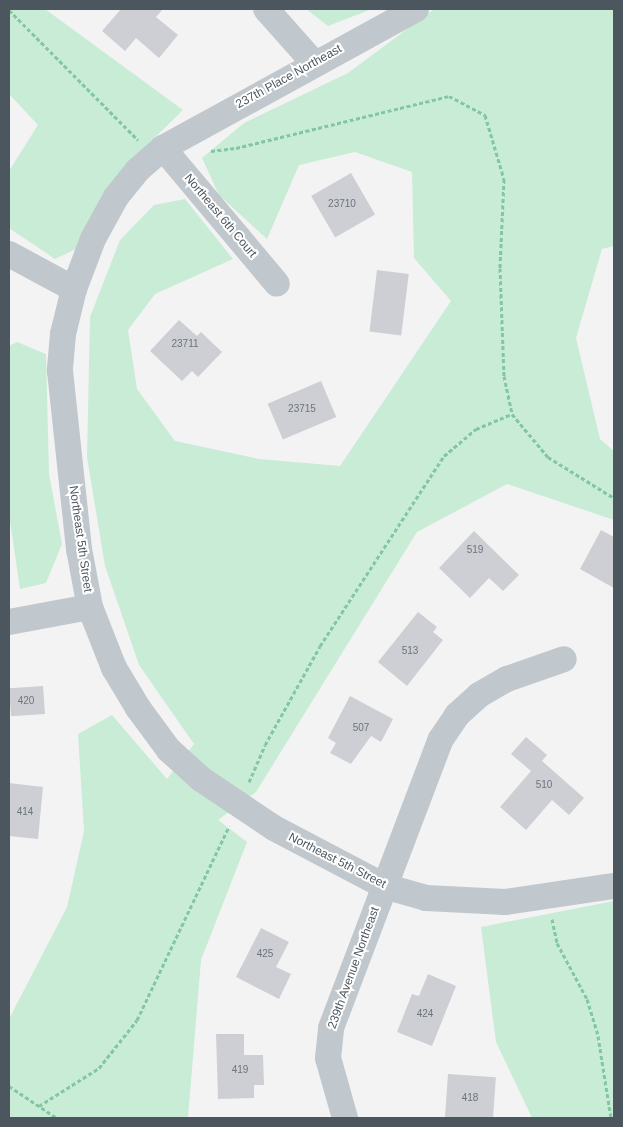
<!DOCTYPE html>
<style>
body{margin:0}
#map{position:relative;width:623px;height:1127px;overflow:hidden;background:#f4f3f3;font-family:Arial,sans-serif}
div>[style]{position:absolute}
.green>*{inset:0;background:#c8ecd5}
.building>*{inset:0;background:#cdcfd4;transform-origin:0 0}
.path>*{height:3px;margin-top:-1.5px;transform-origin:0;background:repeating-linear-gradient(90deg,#83c6a3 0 4px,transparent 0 6.5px)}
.minor>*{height:26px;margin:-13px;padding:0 13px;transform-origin:13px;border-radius:13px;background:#c0c7cd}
span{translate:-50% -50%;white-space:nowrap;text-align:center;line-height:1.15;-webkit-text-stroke:4px #fff;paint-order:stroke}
.number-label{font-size:10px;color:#6c747c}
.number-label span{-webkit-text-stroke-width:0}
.street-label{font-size:12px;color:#4c565e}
.frame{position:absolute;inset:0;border:10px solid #4c565e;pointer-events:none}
</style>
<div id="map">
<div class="green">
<i style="clip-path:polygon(9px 9px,45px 9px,183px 110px,128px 164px,78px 248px,55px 259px,9px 228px,9px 171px,38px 125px,9px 94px)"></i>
<i style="clip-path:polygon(306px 9px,372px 9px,328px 26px)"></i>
<i style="clip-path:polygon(434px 9px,614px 9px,614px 246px,602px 249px,576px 338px,600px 439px,614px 451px,614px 520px,507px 484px,417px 532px,256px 792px,218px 820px,247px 842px,201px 960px,188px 1118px,9px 1118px,9px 1019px,67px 907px,84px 831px,78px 734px,112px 715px,167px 779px,194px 744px,139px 665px,105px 566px,87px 457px,90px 317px,120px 240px,154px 205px,185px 199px,233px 259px,155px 294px,128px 330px,137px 389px,175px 441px,259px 459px,340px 466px,451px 301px,414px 258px,412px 172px,355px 152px,299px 165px,267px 239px,219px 195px,202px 158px,244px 123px,348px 73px)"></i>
<i style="clip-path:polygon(17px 342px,46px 354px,49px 474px,62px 544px,46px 583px,20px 589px,9px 514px,9px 346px)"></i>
<i style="clip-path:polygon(614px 901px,614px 1118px,532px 1118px,496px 1042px,481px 927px)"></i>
</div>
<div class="building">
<i style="clip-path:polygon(121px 9px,163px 9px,156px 17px,178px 35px,159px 58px,136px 38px,125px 51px,102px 31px)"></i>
<i style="left:351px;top:173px;width:48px;height:46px;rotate:60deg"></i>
<i style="left:377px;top:270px;width:32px;height:62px;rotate:7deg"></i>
<i style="clip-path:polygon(179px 320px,197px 336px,201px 332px,222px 352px,198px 377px,192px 371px,182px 381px,150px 351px)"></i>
<i style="left:321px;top:381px;width:39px;height:58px;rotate:67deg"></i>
<i style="clip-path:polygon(601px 530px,614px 537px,614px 588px,580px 569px)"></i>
<i style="clip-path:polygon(474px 531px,519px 575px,503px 591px,489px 578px,470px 598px,439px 568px)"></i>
<i style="clip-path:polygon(418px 612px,437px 627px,433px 632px,443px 640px,407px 686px,378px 662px)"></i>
<i style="left:43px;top:686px;width:28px;height:34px;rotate:86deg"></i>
<i style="clip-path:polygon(350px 696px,393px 719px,381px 742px,371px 736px,351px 764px,330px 753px,336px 743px,328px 738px)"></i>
<i style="clip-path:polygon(526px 737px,547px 755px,542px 761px,584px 798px,569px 815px,552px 800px,526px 830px,500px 807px,531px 771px,511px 754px)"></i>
<i style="clip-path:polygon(9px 783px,43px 787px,38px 839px,9px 836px)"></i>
<i style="clip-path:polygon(261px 928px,289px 942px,276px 967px,291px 974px,279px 999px,236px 977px)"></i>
<i style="clip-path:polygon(428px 974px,456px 986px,432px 1046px,397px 1032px,412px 994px,419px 996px)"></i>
<i style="clip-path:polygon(216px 1034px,244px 1034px,244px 1055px,263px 1055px,264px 1085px,254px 1085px,254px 1098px,218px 1099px)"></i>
<i style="left:448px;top:1074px;width:48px;height:44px;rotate:4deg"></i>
</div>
<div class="path">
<i style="left:9px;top:10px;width:183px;rotate:45.2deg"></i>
<i style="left:211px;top:151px;width:25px;rotate:-7deg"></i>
<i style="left:236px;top:148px;width:219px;rotate:-13.7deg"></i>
<i style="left:449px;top:96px;width:41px;rotate:27.8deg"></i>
<i style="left:485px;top:115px;width:67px;rotate:73.5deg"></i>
<i style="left:504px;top:179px;width:89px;rotate:92.6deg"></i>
<i style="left:500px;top:268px;width:108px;rotate:87.9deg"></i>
<i style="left:504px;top:376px;width:39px;rotate:78deg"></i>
<i style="left:512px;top:414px;width:56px;rotate:50.1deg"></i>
<i style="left:548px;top:457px;width:78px;rotate:31.8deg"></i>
<i style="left:249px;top:782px;width:40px;rotate:-66.6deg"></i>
<i style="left:265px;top:745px;width:113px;rotate:-60.9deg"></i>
<i style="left:320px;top:646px;width:227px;rotate:-56.9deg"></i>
<i style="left:444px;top:456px;width:42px;rotate:-40.2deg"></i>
<i style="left:476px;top:429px;width:39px;rotate:-23deg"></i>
<i style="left:552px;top:919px;width:25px;rotate:78deg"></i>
<i style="left:557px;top:943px;width:64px;rotate:61.8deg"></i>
<i style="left:587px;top:999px;width:39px;rotate:73deg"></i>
<i style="left:598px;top:1036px;width:83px;rotate:81deg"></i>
<i style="left:9px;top:1086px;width:58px;rotate:33.7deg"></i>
<i style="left:39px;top:1106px;width:71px;rotate:-32.3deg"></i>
<i style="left:99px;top:1068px;width:61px;rotate:-51.6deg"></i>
<i style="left:137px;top:1020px;width:215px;rotate:-64.6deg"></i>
</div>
<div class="minor">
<i style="left:266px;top:9px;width:71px;rotate:48.4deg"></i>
<i style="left:416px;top:9px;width:289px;rotate:151.2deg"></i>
<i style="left:163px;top:148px;width:35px;rotate:139deg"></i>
<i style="left:137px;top:171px;width:33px;rotate:129deg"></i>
<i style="left:116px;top:197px;width:48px;rotate:118.7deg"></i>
<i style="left:93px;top:239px;width:53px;rotate:110.8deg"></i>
<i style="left:74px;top:289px;width:46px;rotate:103.7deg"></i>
<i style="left:63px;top:334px;width:37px;rotate:95deg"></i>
<i style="left:60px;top:371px;width:179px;rotate:83.9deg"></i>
<i style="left:79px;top:549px;width:59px;rotate:79.3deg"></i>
<i style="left:90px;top:607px;width:66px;rotate:68.5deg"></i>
<i style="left:114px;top:668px;width:47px;rotate:59deg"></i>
<i style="left:138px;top:708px;width:52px;rotate:53.6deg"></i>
<i style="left:169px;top:750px;width:43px;rotate:42.2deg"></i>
<i style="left:201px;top:779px;width:88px;rotate:33.9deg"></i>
<i style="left:274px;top:828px;width:124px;rotate:27.8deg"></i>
<i style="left:384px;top:886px;width:44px;rotate:15.9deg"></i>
<i style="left:426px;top:898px;width:79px;rotate:2.9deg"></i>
<i style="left:505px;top:902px;width:110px;rotate:-8.4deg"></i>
<i style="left:163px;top:148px;width:177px;rotate:50deg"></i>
<i style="left:9px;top:254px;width:74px;rotate:28.3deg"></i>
<i style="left:9px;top:622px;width:82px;rotate:-10.5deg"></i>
<i style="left:345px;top:1118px;width:62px;rotate:-105.8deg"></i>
<i style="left:328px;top:1058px;width:30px;rotate:-84deg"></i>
<i style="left:331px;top:1028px;width:309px;rotate:-69.2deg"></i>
<i style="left:441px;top:739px;width:29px;rotate:-56deg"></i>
<i style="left:457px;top:715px;width:30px;rotate:-42deg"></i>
<i style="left:479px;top:695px;width:32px;rotate:-30deg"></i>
<i style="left:507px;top:679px;width:60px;rotate:-19.3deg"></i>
</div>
<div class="number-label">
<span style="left:342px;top:204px">23710</span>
<span style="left:185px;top:344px">23711</span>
<span style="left:302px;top:409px">23715</span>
<span style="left:475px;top:550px">519</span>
<span style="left:410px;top:651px">513</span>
<span style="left:26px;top:701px">420</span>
<span style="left:361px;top:728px">507</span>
<span style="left:544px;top:785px">510</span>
<span style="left:25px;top:812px">414</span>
<span style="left:265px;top:954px">425</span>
<span style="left:425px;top:1014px">424</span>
<span style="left:240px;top:1070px">419</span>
<span style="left:470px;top:1098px">418</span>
</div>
<div class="street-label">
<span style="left:289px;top:77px;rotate:-29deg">237th Place Northeast</span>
<span style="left:220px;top:216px;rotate:50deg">Northeast 6th Court</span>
<span style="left:80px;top:539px;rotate:82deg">Northeast 5th Street</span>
<span style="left:337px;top:861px;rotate:27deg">Northeast 5th Street</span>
<span style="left:354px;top:968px;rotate:-70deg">239th Avenue Northeast</span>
</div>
<div class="frame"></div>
</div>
